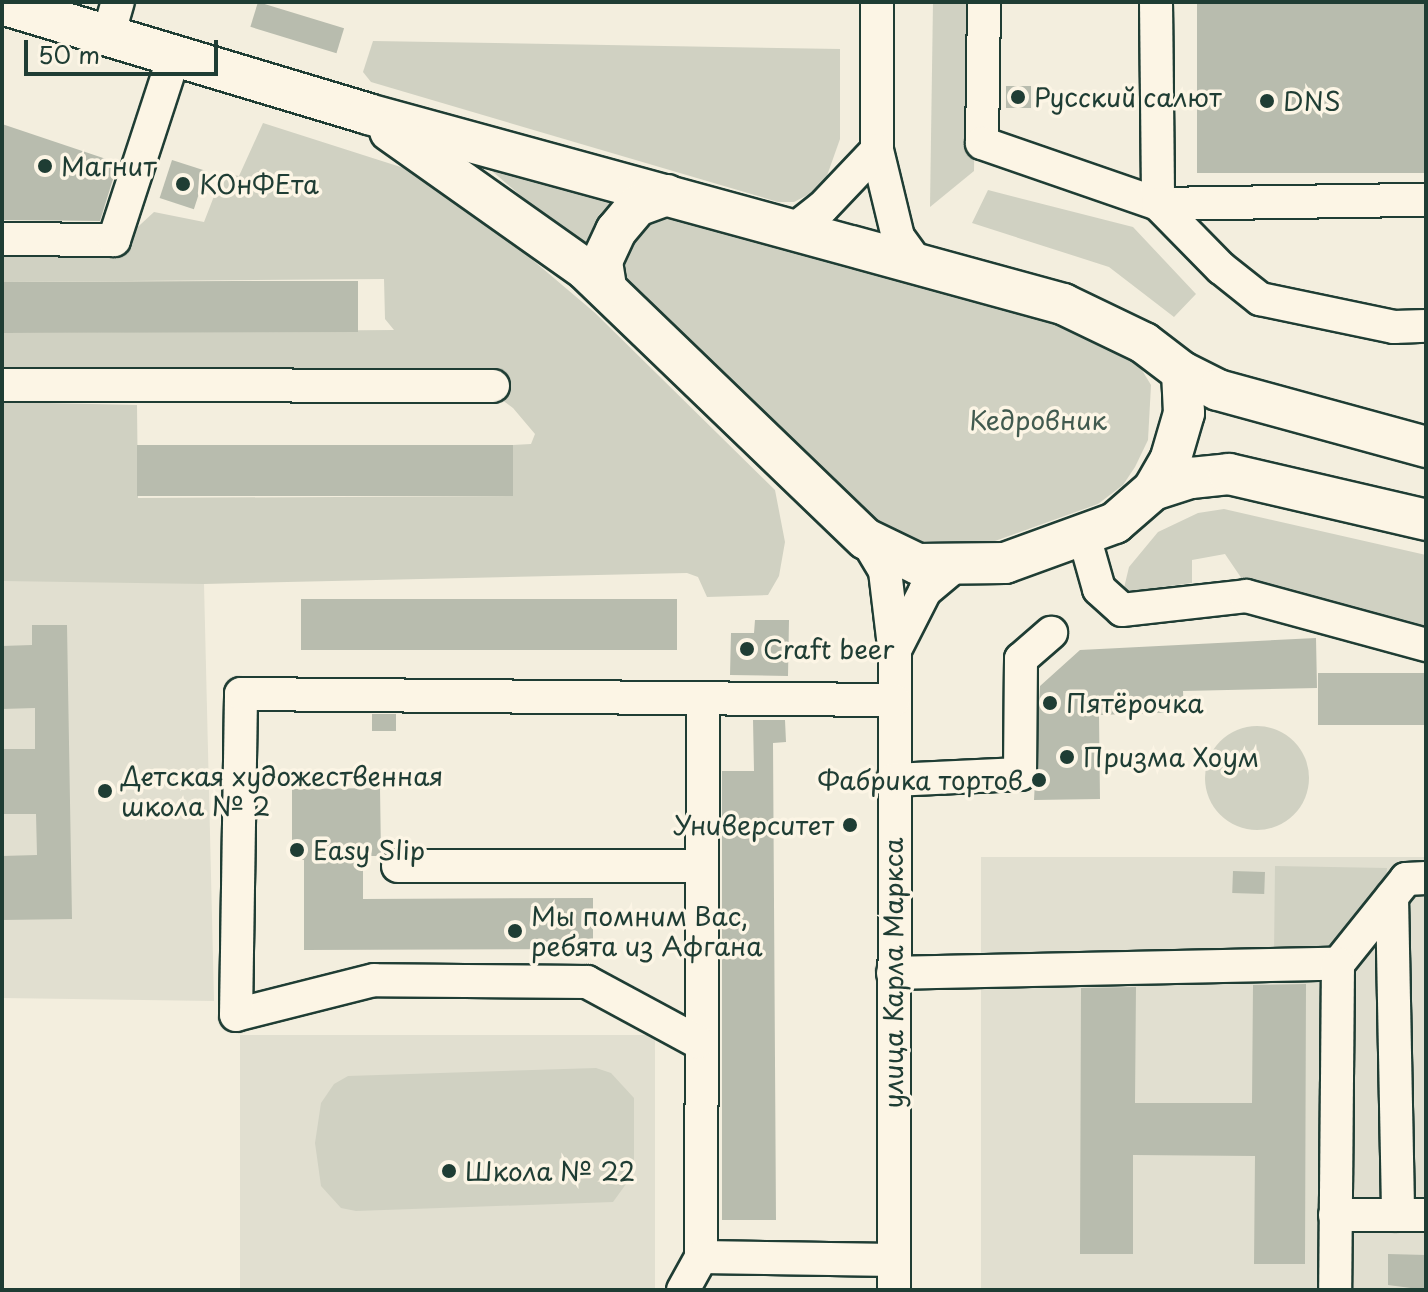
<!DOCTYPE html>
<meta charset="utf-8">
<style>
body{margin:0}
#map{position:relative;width:1428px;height:1292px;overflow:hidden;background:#f3eede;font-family:"Playpen Sans",sans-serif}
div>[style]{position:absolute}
.built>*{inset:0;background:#e1dfd0;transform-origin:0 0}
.green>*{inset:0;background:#d0d1c2}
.round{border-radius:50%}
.building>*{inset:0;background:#b8bcae;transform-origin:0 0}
.roads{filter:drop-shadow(2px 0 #1f3d34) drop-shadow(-2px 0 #1f3d34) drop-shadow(0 2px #1f3d34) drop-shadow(0 -2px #1f3d34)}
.minor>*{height:32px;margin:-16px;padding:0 16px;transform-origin:16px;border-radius:16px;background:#fcf5e5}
.major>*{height:40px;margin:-20px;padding:0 20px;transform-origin:20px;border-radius:20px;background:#fcf5e5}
.dots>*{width:22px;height:22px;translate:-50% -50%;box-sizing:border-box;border:4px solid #fcf5e5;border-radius:50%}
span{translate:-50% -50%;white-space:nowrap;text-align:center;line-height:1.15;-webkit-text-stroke:7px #fcf5e5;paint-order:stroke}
.poi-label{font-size:26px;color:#1f3d34}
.left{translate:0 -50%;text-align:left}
.right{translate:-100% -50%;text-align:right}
.park-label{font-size:26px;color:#425b50}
.street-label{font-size:26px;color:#1f3d34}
.frame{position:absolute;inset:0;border:4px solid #1f3d34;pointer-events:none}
.scale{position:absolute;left:24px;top:40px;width:194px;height:36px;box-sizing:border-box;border:4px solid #1f3d34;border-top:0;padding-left:10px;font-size:24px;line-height:28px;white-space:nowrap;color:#1f3d34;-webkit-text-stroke:6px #fcf5e5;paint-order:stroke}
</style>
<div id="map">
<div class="built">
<i style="clip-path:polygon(2px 424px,40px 425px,204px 584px,214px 1001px,2px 998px)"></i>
<i style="left:981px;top:857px;width:445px;height:433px"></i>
<i style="left:655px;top:1035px;width:255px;height:415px;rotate:90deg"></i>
</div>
<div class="green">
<i style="clip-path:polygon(933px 2px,976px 2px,974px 171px,930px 207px)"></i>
<i style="clip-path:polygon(373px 41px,840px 49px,840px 139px,823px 187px,794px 202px,778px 202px,371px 82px,363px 72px)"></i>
<i style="clip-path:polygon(263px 123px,410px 170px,450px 190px,594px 312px,775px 490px,785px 542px,779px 576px,768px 595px,707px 597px,698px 577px,687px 573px,204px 584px,2px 581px,2px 402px,137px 405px,138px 498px,513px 496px,513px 445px,531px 444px,535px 434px,513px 408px,475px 380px,2px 377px,2px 333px,394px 330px,385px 319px,384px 279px,2px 282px,2px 249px,116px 247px,154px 212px,204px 222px,223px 173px,239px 176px)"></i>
<i style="clip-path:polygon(471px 153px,628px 194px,589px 254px)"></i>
<i style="clip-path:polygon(988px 190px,1133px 227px,1196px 294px,1174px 317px,1109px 267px,972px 223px)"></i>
<i style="clip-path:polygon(659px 209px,1079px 325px,1137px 362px,1151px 385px,1148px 440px,1135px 467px,1123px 485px,1098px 504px,981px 546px,919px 544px,877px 528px,622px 289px,622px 238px)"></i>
<i style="clip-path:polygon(1224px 509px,1426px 555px,1426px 632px,1242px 579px,1225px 554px,1192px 560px,1192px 583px,1123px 592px,1129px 567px,1158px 532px,1198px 513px)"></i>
<i class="round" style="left:1205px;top:726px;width:104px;height:104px"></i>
<i style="clip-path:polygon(1275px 866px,1387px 868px,1385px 893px,1337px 953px,1274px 952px)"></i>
<i style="clip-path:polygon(596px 1068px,611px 1073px,634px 1098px,634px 1173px,613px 1202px,356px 1211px,341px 1208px,321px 1186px,315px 1143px,321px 1103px,334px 1084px,348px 1076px)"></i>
</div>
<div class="building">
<i style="left:258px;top:2px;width:90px;height:26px;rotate:17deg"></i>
<i style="left:1197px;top:2px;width:229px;height:171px"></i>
<i style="left:1006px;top:86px;width:25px;height:22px"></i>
<i style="clip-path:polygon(2px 124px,118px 163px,100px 221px,2px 220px)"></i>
<i style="left:172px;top:160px;width:36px;height:40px;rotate:18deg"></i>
<i style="clip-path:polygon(235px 281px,358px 281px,358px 332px,2px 333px,2px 282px)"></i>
<i style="left:513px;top:445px;width:51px;height:376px;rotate:90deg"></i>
<i style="left:677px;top:599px;width:51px;height:376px;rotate:90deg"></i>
<i style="clip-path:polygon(755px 620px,789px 620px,788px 676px,730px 675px,731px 633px,754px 633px)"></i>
<i style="clip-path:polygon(32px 625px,67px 625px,72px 919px,2px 920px,2px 856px,37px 855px,36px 814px,2px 814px,2px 749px,35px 749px,35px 708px,2px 709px,2px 646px,32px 645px)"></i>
<i style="clip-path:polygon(1316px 638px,1317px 688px,1183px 691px,1184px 712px,1099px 715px,1100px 799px,1034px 800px,1040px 686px,1080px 650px)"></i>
<i style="left:1426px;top:673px;width:52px;height:108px;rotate:90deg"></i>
<i style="left:372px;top:714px;width:24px;height:17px"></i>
<i style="clip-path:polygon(753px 720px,785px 720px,786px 742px,773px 743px,776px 1220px,722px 1220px,722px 771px,754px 771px)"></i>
<i style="clip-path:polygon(380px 788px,381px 856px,363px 856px,363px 899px,593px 898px,593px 949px,304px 950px,304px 860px,292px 860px,292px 789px)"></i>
<i style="left:1233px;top:871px;width:32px;height:22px;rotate:2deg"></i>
<i style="clip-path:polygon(1306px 984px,1305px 1264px,1254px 1264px,1255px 1156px,1133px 1155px,1133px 1254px,1080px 1254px,1081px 988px,1136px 987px,1135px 1103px,1252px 1103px,1253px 985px)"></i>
<i style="clip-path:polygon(1388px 1254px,1426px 1255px,1426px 1290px,1388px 1285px)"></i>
</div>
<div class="roads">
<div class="minor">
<i style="left:877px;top:2px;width:148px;rotate:90deg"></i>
<i style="left:877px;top:150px;width:89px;rotate:76.4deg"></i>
<i style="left:898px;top:237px;width:34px;rotate:54deg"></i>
<i style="left:984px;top:2px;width:141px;rotate:90.8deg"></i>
<i style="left:982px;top:143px;width:186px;rotate:19.1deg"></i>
<i style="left:1158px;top:204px;width:268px;rotate:-0.9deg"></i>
<i style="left:1156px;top:2px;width:202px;rotate:89.4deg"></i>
<i style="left:1158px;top:204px;width:90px;rotate:45.5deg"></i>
<i style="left:1221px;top:268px;width:50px;rotate:38.5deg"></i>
<i style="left:1260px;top:299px;width:137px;rotate:11.8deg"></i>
<i style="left:1394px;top:327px;width:32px;rotate:-2deg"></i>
<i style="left:108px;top:36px;width:35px;rotate:-74deg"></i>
<i style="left:796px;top:228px;width:33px;rotate:-38deg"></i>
<i style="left:822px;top:208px;width:80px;rotate:-46.5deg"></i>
<i style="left:2px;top:239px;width:112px;rotate:0.5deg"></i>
<i style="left:114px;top:240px;width:194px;rotate:-71.9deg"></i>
<i style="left:2px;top:385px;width:491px;rotate:0.1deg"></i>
<i style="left:1084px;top:536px;width:55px;rotate:74.2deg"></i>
<i style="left:1099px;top:589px;width:31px;rotate:42deg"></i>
<i style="left:1122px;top:610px;width:125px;rotate:-6.4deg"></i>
<i style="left:1246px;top:596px;width:187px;rotate:15.2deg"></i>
<i style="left:866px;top:539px;width:37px;rotate:59deg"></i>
<i style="left:885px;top:571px;width:85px;rotate:83.2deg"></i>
<i style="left:895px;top:655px;width:635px;rotate:90.09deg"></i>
<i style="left:896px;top:648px;width:64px;rotate:-63deg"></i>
<i style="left:925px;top:591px;width:39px;rotate:-40deg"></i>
<i style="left:703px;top:702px;width:555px;rotate:90.21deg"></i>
<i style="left:701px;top:1257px;width:193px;rotate:0.9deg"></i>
<i style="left:893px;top:780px;width:127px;rotate:-2.7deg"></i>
<i style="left:1020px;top:774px;width:115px;rotate:-89.5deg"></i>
<i style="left:1021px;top:659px;width:40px;rotate:-41deg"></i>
<i style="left:398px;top:866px;width:303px"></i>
<i style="left:1392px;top:897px;width:318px;rotate:88.9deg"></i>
<i style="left:1338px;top:964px;width:109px;rotate:-51.3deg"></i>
<i style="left:1406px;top:879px;width:20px;rotate:-3deg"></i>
<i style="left:893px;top:973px;width:445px;rotate:-1.2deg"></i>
<i style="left:1338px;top:964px;width:326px;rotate:90.5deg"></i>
<i style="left:698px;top:1042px;width:126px;rotate:-151.6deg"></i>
<i style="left:587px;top:982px;width:213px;rotate:-179.5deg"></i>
<i style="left:374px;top:980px;width:142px;rotate:165.8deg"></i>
<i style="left:236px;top:1015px;width:321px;rotate:-89.1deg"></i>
<i style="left:241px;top:694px;width:653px;rotate:0.53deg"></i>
<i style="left:1335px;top:1215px;width:91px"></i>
<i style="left:683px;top:1290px;width:38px;rotate:-61deg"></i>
</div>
<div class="major">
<i style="left:2px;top:4px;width:382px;rotate:16.7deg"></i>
<i style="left:368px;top:114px;width:721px;rotate:15.29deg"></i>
<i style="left:1063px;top:304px;width:90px;rotate:25.7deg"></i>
<i style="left:1144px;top:343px;width:48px;rotate:37.3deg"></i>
<i style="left:1182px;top:372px;width:40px;rotate:26.6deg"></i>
<i style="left:1218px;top:390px;width:216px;rotate:15.3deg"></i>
<i style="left:390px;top:131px;width:240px;rotate:35.3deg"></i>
<i style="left:586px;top:270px;width:388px;rotate:43.9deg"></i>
<i style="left:866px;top:539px;width:58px;rotate:25.7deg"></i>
<i style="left:918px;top:564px;width:87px;rotate:-0.7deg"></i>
<i style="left:1005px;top:563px;width:117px;rotate:-20deg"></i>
<i style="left:1115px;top:523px;width:50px;rotate:-41deg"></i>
<i style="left:1153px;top:490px;width:34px;rotate:-60deg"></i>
<i style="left:1170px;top:461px;width:50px;rotate:-73.7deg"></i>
<i style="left:1184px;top:413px;width:41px;rotate:-92.8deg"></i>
<i style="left:606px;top:287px;width:26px;rotate:-99deg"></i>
<i style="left:602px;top:261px;width:33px;rotate:-65deg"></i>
<i style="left:616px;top:231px;width:33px;rotate:-50deg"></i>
<i style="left:637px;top:206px;width:32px;rotate:-20deg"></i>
<i style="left:1153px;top:490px;width:40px;rotate:-18deg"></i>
<i style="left:1191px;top:478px;width:38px;rotate:-6deg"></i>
<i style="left:1229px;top:474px;width:202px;rotate:13.1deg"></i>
</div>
</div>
<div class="dots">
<i style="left:1018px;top:97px;background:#1f3d34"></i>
<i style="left:1267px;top:101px;background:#1f3d34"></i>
<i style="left:45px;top:166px;background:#1f3d34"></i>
<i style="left:183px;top:184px;background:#1f3d34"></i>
<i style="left:747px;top:649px;background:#1f3d34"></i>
<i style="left:1050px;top:703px;background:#1f3d34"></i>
<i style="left:1067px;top:757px;background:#1f3d34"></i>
<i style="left:1039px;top:780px;background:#1f3d34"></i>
<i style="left:105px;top:791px;background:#1f3d34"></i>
<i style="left:850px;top:825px;background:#1f3d34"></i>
<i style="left:297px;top:850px;background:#1f3d34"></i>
<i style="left:515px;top:931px;background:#1f3d34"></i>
<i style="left:449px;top:1171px;background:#1f3d34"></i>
</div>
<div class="poi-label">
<span class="left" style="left:1034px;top:97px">Русский салют</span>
<span class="left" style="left:1283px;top:101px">DNS</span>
<span class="left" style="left:61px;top:166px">Магнит</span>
<span class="left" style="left:199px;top:184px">КОнФЕта</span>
<span class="left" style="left:763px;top:649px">Craft beer</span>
<span class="left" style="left:1066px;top:703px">Пятёрочка</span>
<span class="left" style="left:1083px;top:757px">Призма Хоум</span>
<span class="left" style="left:121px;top:791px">Детская художественная<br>школа № 2</span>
<span class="right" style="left:1023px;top:780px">Фабрика тортов</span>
<span class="right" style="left:834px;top:825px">Университет</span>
<span class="left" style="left:313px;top:850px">Easy Slip</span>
<span class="left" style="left:531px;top:931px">Мы помним Вас,<br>ребята из Афгана</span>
<span class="left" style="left:465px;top:1171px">Школа № 22</span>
</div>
<div class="park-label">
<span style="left:1038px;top:420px">Кедровник</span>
</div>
<div class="street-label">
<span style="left:893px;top:973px;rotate:-90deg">улица Карла Маркса</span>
</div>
<div class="frame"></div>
<div class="scale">50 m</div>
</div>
